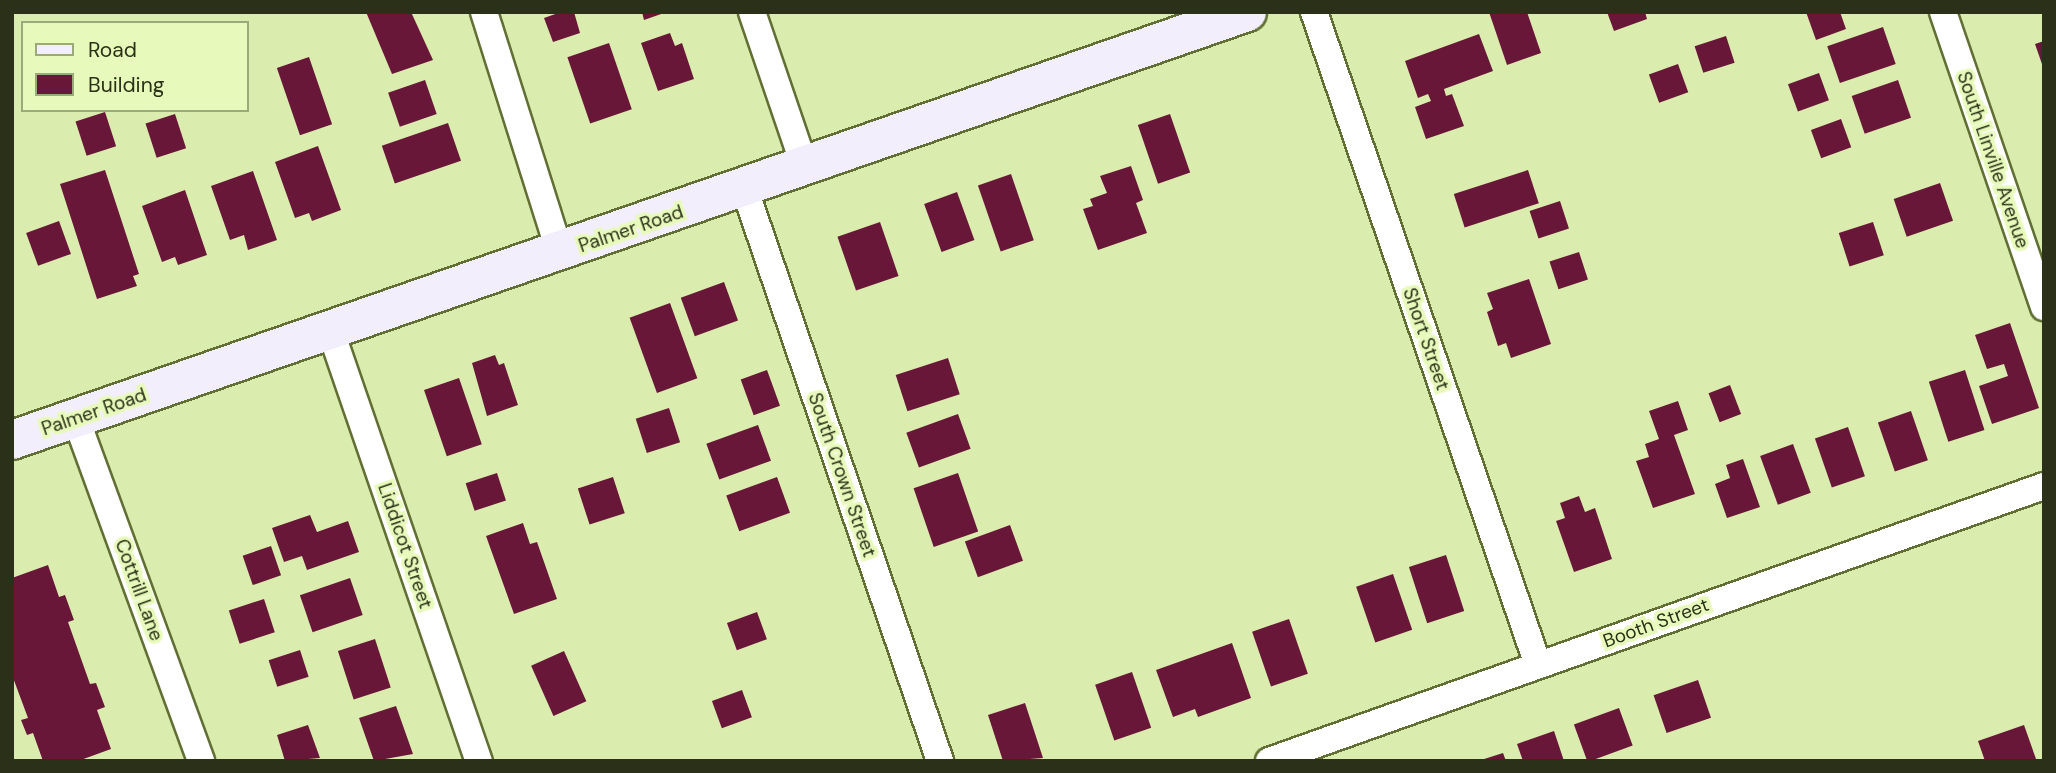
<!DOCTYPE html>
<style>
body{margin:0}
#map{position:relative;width:2056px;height:773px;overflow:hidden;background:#dbedae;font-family:"DM Sans",sans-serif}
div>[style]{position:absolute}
.building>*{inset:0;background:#691739;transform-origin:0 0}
.roads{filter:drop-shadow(2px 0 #616f35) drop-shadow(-2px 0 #616f35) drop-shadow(0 2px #616f35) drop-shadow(0 -2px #616f35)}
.street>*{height:26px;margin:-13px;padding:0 13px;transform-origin:13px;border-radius:13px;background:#fff}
.secondary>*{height:38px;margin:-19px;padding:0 19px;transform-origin:19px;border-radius:19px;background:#f3eefc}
span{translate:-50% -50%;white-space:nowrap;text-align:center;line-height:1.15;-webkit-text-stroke:7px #e8fabb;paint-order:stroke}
.street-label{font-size:19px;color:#2a3118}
.frame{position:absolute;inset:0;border:14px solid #2a3118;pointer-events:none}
.legend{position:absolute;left:21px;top:21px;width:228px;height:91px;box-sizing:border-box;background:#e8fabb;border:2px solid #9caa7a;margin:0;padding:9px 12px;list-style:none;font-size:21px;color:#2a3118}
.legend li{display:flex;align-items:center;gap:14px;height:35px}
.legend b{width:35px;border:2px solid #9caa7a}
</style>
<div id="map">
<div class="building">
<i style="clip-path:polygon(366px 12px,411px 12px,433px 60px,392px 74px)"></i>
<i style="clip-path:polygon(561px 12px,574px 12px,580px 33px,553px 42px,544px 18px)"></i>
<i style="clip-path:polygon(642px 12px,664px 12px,664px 13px,644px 20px)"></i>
<i style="clip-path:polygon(1489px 12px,1527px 12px,1541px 53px,1507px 65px)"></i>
<i style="clip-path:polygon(1607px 12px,1645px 12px,1647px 19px,1614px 31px)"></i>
<i style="clip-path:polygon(1806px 12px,1840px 12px,1846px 29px,1816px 40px)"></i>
<i style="left:1883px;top:27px;width:39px;height:59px;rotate:71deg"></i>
<i style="clip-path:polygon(670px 33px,675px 46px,682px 43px,694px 79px,658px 91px,641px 43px)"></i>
<i style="clip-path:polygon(1479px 34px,1493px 71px,1444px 89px,1446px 96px,1452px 94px,1464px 126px,1426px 139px,1415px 107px,1431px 101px,1428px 94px,1418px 98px,1405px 61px)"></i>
<i style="left:1726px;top:36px;width:28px;height:33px;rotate:72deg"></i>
<i style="clip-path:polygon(2044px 41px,2044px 67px,2043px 67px,2035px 44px)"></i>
<i style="left:609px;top:43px;width:70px;height:44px;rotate:71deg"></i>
<i style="left:309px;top:57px;width:71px;height:34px;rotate:71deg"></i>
<i style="left:1678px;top:64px;width:30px;height:31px;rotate:70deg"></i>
<i style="left:1819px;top:73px;width:29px;height:33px;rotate:70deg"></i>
<i style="left:425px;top:80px;width:36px;height:39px;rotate:71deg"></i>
<i style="left:1898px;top:80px;width:40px;height:49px;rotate:71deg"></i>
<i style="left:105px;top:112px;width:36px;height:31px;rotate:72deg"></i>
<i style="left:175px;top:114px;width:36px;height:31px;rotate:72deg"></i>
<i style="left:1170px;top:114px;width:62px;height:34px;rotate:71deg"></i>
<i style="left:1841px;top:119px;width:30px;height:32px;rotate:70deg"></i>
<i style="left:448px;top:123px;width:40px;height:70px;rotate:71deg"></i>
<i style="clip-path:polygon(318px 146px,341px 210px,312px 221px,309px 213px,295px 218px,275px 162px)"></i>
<i style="clip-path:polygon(1131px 166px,1143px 200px,1136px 203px,1147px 233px,1098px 250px,1083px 209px,1093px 206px,1090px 199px,1107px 193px,1100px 176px)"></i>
<i style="clip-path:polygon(105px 170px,139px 274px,133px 276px,137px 286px,97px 299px,60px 184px)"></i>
<i style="left:1528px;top:170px;width:35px;height:78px;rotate:72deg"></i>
<i style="clip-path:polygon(253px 171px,277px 240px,248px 250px,244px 235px,230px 240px,211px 186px)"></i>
<i style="left:1011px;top:174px;width:70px;height:35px;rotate:71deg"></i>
<i style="left:1940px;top:183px;width:40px;height:49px;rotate:71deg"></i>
<i style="clip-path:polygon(185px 190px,207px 255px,178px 265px,175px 257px,162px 262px,142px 206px)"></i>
<i style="left:957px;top:192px;width:51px;height:35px;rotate:70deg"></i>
<i style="left:1560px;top:201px;width:29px;height:32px;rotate:72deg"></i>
<i style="left:59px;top:221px;width:35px;height:35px;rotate:70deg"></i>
<i style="left:880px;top:222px;width:57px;height:45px;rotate:71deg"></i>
<i style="left:1873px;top:222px;width:35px;height:36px;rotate:72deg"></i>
<i style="left:1579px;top:252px;width:29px;height:31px;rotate:72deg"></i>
<i style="clip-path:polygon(1529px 279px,1551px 344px,1511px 358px,1506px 343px,1498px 346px,1487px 312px,1493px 309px,1487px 293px)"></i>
<i style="left:724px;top:282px;width:41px;height:46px;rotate:70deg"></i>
<i style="left:670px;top:303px;width:80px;height:43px;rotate:70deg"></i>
<i style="clip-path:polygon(2010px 323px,2039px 408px,1992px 424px,1979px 386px,2008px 376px,2004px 364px,1987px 369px,1975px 335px)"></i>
<i style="clip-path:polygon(495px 355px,499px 365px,504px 363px,518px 405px,487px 416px,472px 363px)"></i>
<i style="left:948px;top:358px;width:38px;height:55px;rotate:72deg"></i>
<i style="left:767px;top:370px;width:38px;height:28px;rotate:70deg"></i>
<i style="left:1965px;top:370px;width:63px;height:38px;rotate:72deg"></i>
<i style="left:459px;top:378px;width:70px;height:37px;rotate:71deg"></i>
<i style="left:1730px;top:385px;width:31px;height:23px;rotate:69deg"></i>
<i style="clip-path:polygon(1678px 401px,1688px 430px,1674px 435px,1695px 494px,1653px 508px,1636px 461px,1649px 457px,1645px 444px,1659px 439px,1649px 411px)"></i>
<i style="left:669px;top:408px;width:36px;height:35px;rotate:72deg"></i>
<i style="left:1911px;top:411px;width:52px;height:35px;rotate:71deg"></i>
<i style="left:958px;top:414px;width:37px;height:55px;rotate:70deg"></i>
<i style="left:758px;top:425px;width:38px;height:55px;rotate:70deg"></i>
<i style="left:1848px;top:427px;width:52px;height:35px;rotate:71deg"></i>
<i style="left:1793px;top:444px;width:52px;height:35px;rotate:70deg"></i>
<i style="clip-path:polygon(1743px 459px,1760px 507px,1727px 518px,1715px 484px,1730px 478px,1726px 465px)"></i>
<i style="left:497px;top:473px;width:29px;height:33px;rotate:72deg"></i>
<i style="left:958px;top:473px;width:62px;height:47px;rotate:71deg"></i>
<i style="left:613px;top:477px;width:38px;height:37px;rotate:72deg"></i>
<i style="left:777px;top:477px;width:38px;height:54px;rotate:70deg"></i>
<i style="clip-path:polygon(1579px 496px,1585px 512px,1595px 508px,1612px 559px,1574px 572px,1556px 521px,1565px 518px,1560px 503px)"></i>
<i style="clip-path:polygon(310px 515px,317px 532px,348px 521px,359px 552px,307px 570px,302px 556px,284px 562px,272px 528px)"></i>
<i style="clip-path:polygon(523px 523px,530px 544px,537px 542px,557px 599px,514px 614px,486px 536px)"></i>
<i style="left:1010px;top:525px;width:38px;height:48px;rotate:70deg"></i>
<i style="left:271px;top:546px;width:31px;height:30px;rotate:71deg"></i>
<i style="left:1446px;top:555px;width:59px;height:39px;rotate:72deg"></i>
<i style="clip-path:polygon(48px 565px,59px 597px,65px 595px,74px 620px,68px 622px,90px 684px,96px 683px,105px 707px,97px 710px,111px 749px,78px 761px,43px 761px,33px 733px,27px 735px,21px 720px,28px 718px,12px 675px,12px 578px)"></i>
<i style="left:1393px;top:574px;width:59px;height:39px;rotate:71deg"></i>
<i style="left:350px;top:578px;width:39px;height:53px;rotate:71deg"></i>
<i style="left:264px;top:599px;width:35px;height:37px;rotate:72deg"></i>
<i style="left:757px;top:612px;width:29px;height:32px;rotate:70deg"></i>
<i style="left:1289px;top:619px;width:58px;height:39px;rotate:71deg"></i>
<i style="left:375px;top:639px;width:51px;height:39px;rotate:72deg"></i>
<i style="clip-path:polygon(1232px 643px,1251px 698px,1198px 717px,1195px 709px,1173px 717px,1156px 670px)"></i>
<i style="left:300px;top:650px;width:28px;height:33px;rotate:72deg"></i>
<i style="left:564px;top:651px;width:55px;height:36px;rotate:66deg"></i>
<i style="left:1132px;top:672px;width:59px;height:39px;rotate:71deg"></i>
<i style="left:1698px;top:680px;width:40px;height:47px;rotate:71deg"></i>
<i style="left:742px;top:690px;width:29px;height:32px;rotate:70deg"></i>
<i style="clip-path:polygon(1025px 703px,1043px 758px,1003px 761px,988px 715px)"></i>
<i style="clip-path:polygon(396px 706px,413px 754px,374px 761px,359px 718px)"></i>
<i style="left:1619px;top:708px;width:40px;height:48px;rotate:70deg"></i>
<i style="clip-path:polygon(308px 725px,320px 758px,285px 761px,277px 735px)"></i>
<i style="clip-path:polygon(2024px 725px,2036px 759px,1985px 761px,1978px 741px)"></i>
<i style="clip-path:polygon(1554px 731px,1564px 761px,1523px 761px,1517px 744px)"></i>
<i style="clip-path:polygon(1503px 753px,1506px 761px,1481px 761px,1481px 760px)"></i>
</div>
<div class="roads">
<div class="street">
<i style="left:484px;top:12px;width:253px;rotate:72.5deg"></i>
<i style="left:752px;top:12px;width:165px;rotate:71.2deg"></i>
<i style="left:1314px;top:12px;width:690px;rotate:71.07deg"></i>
<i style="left:1943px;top:12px;width:312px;rotate:71.1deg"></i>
<i style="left:745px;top:190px;width:603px;rotate:71.14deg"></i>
<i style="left:331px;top:332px;width:454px;rotate:71deg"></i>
<i style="left:76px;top:419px;width:364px;rotate:69.9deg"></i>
<i style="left:1269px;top:761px;width:822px;rotate:-19.54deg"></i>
</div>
<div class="secondary">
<i style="left:12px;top:440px;width:1307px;rotate:-19.11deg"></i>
</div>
</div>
<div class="street-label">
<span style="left:1993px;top:160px;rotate:71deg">South Linville Avenue</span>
<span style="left:631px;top:229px;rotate:-19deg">Palmer Road</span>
<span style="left:1426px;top:339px;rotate:71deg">Short Street</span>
<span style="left:94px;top:412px;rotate:-19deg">Palmer Road</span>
<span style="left:842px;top:475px;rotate:71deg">South Crown Street</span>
<span style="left:405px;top:546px;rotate:71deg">Liddicot Street</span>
<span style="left:139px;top:590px;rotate:70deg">Cottrill Lane</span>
<span style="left:1656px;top:623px;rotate:-20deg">Booth Street</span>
</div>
<div class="frame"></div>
<ul class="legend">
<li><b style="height:9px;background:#f3eefc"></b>Road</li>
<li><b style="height:19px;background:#691739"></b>Building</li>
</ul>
</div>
